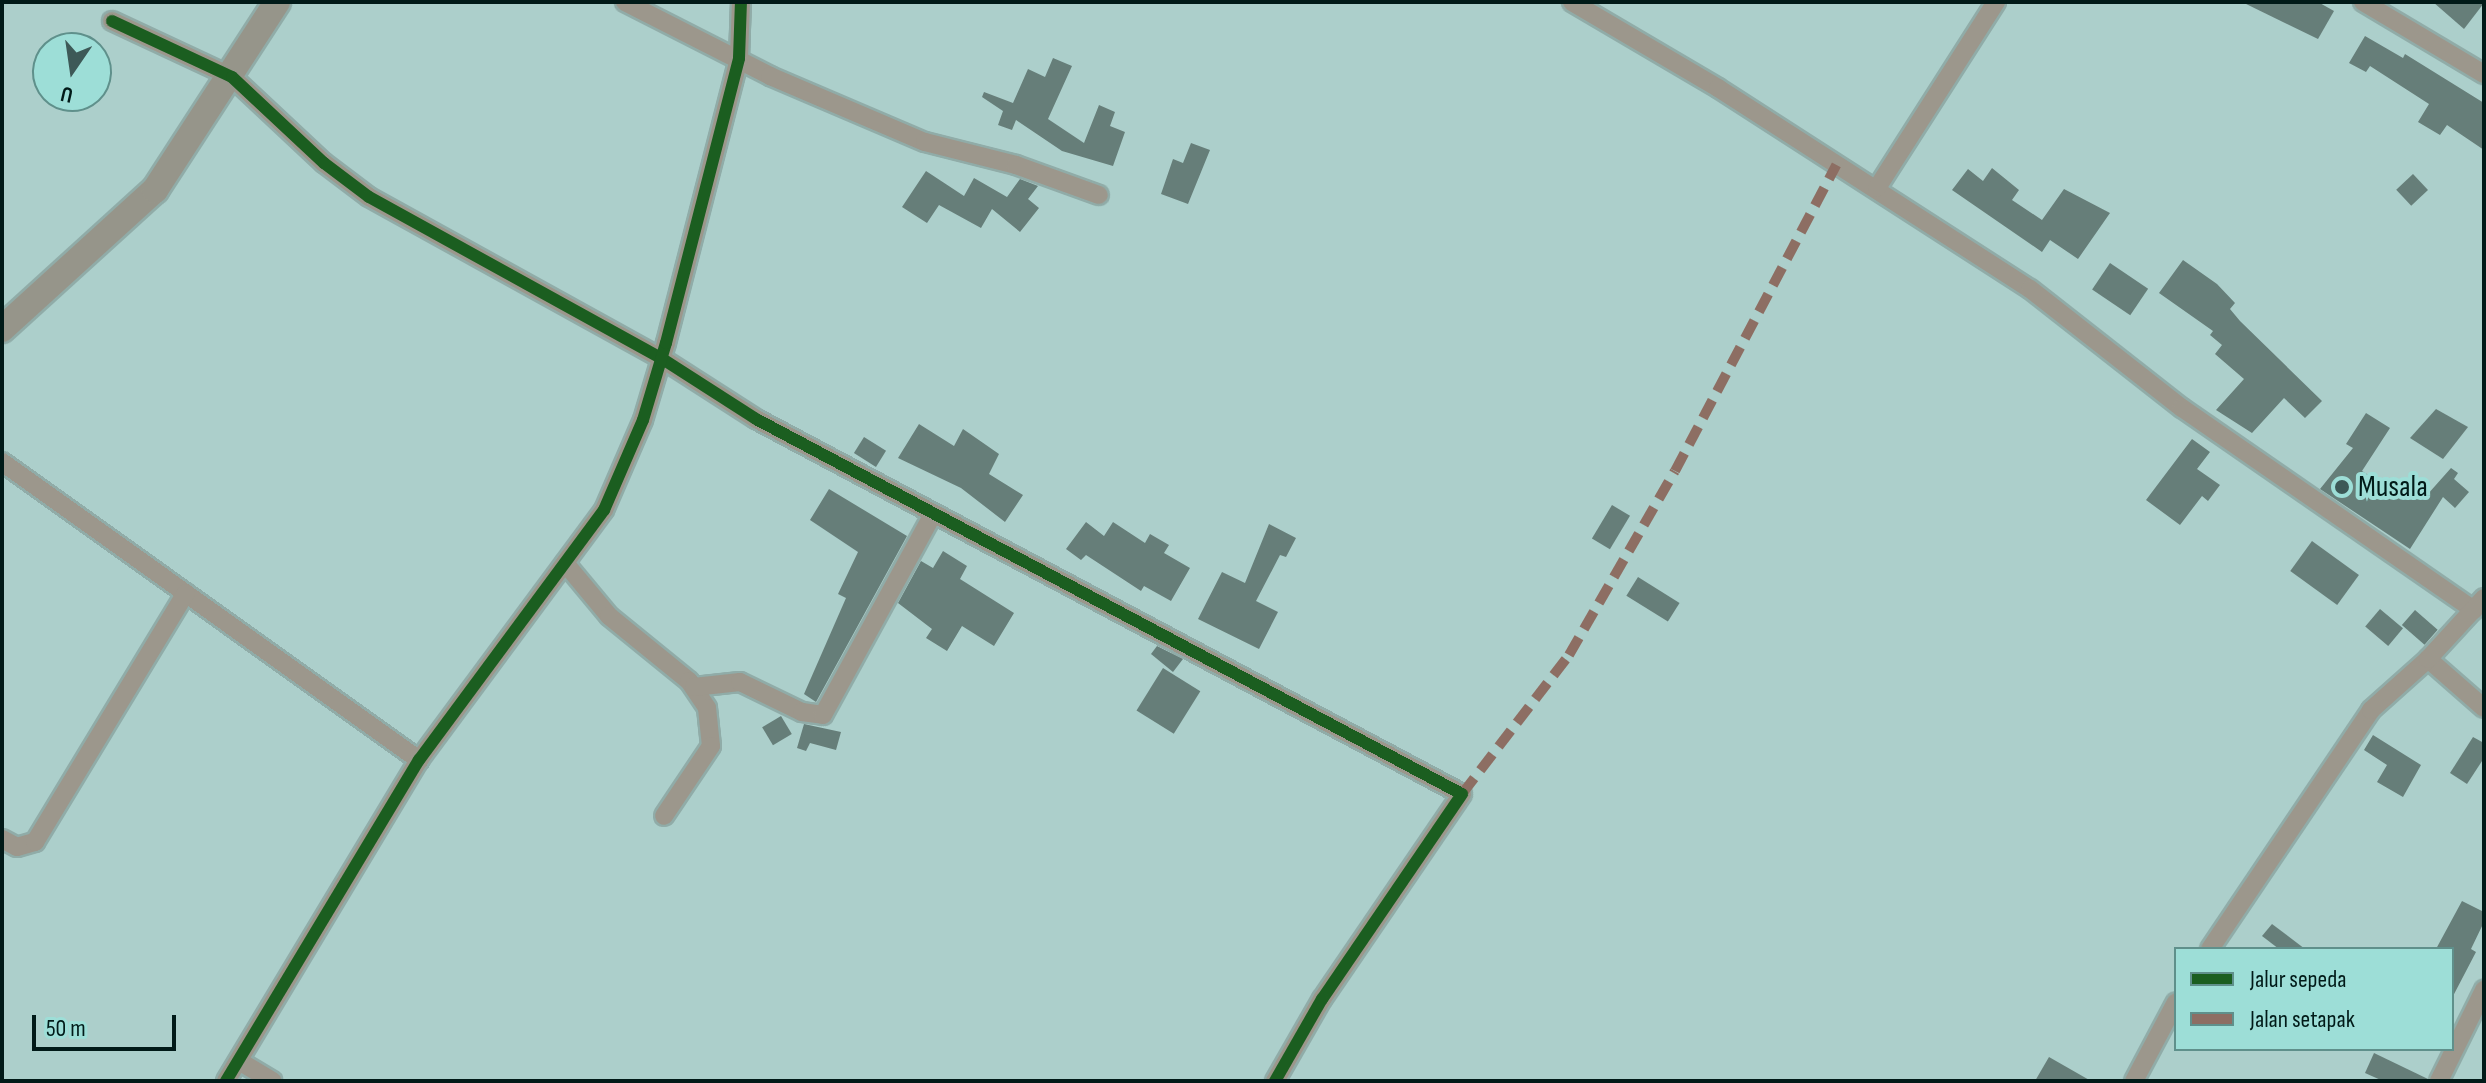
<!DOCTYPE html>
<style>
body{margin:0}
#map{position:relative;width:2486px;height:1083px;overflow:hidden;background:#accfcb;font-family:"Sofia Sans Condensed",sans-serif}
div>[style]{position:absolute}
.building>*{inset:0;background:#667e79;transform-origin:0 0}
.roads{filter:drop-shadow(2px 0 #90aca8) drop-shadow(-2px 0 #90aca8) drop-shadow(0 2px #90aca8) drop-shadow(0 -2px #90aca8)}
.street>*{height:18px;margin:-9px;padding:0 9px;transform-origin:9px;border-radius:9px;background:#9c978c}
.secondary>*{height:26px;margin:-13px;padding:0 13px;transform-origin:13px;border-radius:13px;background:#96958a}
.quiet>*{height:10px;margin-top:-5px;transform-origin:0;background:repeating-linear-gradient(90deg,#8d6e63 0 20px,transparent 0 30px)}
.cycleway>*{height:12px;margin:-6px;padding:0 6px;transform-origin:6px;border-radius:6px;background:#1b5e20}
.dots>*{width:22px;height:22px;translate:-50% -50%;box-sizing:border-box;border:4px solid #9dded7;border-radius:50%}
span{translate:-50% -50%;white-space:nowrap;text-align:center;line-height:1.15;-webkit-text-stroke:8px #9dded7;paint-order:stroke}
.poi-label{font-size:30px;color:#011a18}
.left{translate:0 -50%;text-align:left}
.frame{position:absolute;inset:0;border:4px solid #011a18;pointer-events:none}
.legend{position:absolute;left:2174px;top:947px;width:280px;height:104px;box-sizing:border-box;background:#9dded7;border:2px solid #5f908b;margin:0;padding:10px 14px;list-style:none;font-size:24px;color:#011a18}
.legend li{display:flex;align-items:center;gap:16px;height:40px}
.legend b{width:40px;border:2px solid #5f908b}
.north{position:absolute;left:32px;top:32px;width:80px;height:80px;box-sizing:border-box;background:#9dded7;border:2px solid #5f908b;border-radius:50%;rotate:193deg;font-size:22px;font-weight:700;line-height:32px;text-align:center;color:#011a18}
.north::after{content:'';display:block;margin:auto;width:28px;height:36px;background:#3d5957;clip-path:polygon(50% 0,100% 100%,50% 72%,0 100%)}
.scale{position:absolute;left:32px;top:1015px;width:144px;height:36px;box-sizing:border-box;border:4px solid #011a18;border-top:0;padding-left:10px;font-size:24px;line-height:28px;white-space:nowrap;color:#011a18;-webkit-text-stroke:6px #9dded7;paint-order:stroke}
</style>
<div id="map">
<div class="building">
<i style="clip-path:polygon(2242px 2px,2318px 2px,2334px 11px,2318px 39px)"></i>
<i style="clip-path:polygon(2433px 2px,2484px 2px,2484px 3px,2464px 29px)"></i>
<i style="clip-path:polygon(2365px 36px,2403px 58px,2405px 54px,2484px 103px,2484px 150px,2447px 125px,2440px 135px,2418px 122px,2429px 104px,2370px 66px,2366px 72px,2349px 63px)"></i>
<i style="clip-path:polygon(1053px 58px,1072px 66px,1048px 119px,1084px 143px,1099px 105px,1115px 112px,1110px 126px,1125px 132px,1113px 166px,1062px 151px,1016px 120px,1012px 130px,998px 125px,1003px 111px,982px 97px,984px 92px,1013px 103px,1028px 69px,1045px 77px)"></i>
<i style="clip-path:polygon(1191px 143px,1210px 150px,1188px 204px,1161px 194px,1173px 159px,1183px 163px)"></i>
<i style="clip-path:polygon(1992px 168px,2019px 190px,2012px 200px,2042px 220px,2064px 189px,2110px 213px,2078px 259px,2050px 240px,2042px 252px,1952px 190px,1968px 169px,1983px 181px)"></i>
<i style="clip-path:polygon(926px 171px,964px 196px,974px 178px,1007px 197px,1020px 179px,1038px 186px,1028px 199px,1039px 208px,1020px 232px,992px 209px,981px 228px,939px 205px,927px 223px,902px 207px)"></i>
<i style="left:2413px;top:174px;width:22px;height:23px;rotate:47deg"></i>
<i style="clip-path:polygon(2183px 260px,2217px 284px,2235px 303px,2230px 309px,2240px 321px,2322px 401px,2305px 418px,2284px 398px,2252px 433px,2216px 410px,2244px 379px,2215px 354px,2222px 345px,2210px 335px,2213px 331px,2159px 293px)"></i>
<i style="left:2110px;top:263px;width:46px;height:32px;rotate:34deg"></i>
<i style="clip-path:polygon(2436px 409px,2468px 427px,2443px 459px,2410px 438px)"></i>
<i style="clip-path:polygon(2366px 413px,2390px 428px,2362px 471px,2396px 492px,2404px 480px,2427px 495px,2451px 468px,2458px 473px,2454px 479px,2469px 492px,2455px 508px,2443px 497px,2410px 549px,2320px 489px,2353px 448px,2346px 444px)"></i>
<i style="clip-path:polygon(919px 424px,954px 446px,963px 429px,999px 454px,989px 474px,1023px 495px,1005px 522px,961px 488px,898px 458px)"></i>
<i style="left:864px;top:437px;width:26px;height:19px;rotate:32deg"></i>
<i style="clip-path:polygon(2192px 439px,2210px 452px,2197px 469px,2220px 485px,2208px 501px,2202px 496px,2180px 525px,2146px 500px)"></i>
<i style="clip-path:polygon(829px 489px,907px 536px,816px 702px,804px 694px,846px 598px,838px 594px,858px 552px,810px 520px)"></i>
<i style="left:1612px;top:505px;width:21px;height:39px;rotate:31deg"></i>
<i style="clip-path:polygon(1086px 522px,1104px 536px,1113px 522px,1145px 543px,1150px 534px,1169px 545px,1164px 553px,1190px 568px,1171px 601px,1144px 586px,1141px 591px,1086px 555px,1081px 560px,1066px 549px)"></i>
<i style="clip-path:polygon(1269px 524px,1296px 538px,1286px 557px,1280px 555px,1256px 601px,1278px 612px,1259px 649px,1198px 619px,1222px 572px,1245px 583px)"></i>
<i style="left:2312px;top:541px;width:58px;height:37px;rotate:36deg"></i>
<i style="clip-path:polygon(943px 551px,967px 566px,960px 579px,1014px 613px,994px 646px,962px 626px,947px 651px,926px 638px,932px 629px,898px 603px,921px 561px,933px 568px)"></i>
<i style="left:1638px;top:577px;width:49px;height:22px;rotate:32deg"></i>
<i style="left:2380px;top:609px;width:30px;height:23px;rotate:40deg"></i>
<i style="left:2415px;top:610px;width:30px;height:20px;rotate:41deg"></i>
<i style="clip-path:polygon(1157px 646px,1183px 659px,1173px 672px,1151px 654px)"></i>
<i style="left:1163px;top:668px;width:44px;height:50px;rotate:32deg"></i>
<i style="left:781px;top:716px;width:21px;height:22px;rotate:59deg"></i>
<i style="clip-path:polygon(804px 724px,841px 732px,836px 750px,810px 743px,806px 751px,797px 748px)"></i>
<i style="clip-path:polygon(2373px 735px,2421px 765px,2403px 797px,2377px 782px,2387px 765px,2364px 750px)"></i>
<i style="clip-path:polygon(2473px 737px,2484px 743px,2484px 758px,2467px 784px,2450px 773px)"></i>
<i style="clip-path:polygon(2462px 901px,2484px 912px,2484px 922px,2471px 949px,2476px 952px,2452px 998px,2452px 949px,2436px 949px)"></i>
<i style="clip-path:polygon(2272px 924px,2305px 949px,2279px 949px,2262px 936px)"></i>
<i style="clip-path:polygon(2374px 1053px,2428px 1079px,2427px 1081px,2383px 1081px,2365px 1073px)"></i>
<i style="clip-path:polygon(2049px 1057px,2091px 1081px,2035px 1081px)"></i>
</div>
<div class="roads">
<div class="street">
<i style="left:625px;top:2px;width:163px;rotate:27deg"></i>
<i style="left:770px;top:76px;width:168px;rotate:23.1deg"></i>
<i style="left:925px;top:142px;width:94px;rotate:14.2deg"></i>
<i style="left:1016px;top:165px;width:88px;rotate:19.9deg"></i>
<i style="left:1572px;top:2px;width:169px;rotate:30.5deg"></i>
<i style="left:1718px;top:88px;width:371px;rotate:32.8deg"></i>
<i style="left:2030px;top:289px;width:193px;rotate:38.1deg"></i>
<i style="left:2182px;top:408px;width:355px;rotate:34.7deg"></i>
<i style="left:2363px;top:2px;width:141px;rotate:30.8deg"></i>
<i style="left:112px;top:21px;width:132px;rotate:25deg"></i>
<i style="left:232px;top:77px;width:126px;rotate:43.1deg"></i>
<i style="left:324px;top:163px;width:56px;rotate:37.1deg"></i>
<i style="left:369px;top:197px;width:333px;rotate:28.9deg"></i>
<i style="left:661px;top:358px;width:113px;rotate:32.7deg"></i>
<i style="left:756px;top:419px;width:799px;rotate:27.98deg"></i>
<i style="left:1462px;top:794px;width:248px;rotate:124.3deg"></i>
<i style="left:1322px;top:999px;width:95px;rotate:119.8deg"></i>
<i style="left:1877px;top:188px;width:221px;rotate:-57.4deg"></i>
<i style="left:2px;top:462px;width:513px;rotate:35.55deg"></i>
<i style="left:565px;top:563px;width:69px;rotate:50.3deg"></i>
<i style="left:609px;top:616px;width:103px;rotate:39.1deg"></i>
<i style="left:689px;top:681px;width:32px;rotate:56deg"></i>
<i style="left:707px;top:708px;width:38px;rotate:84deg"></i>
<i style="left:711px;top:746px;width:84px;rotate:123.9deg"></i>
<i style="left:2428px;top:659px;width:74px;rotate:41.2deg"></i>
<i style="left:694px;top:687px;width:46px;rotate:-6.2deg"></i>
<i style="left:740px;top:682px;width:69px;rotate:25.8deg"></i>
<i style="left:802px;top:712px;width:21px;rotate:8deg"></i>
<i style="left:823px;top:715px;width:229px;rotate:-61.3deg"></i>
<i style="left:2px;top:839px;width:17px;rotate:28deg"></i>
<i style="left:17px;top:847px;width:19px;rotate:-16deg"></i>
<i style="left:35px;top:842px;width:291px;rotate:-58.8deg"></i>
<i style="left:2210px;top:949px;width:288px;rotate:-56deg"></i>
<i style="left:2371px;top:710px;width:76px;rotate:-41.8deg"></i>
<i style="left:2428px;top:659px;width:83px;rotate:-47.4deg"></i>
<i style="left:239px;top:1061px;width:39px;rotate:31deg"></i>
<i style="left:226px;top:1081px;width:375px;rotate:-59deg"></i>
<i style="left:419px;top:760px;width:311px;rotate:-53.5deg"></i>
<i style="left:604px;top:510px;width:98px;rotate:-66.6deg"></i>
<i style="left:643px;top:420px;width:80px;rotate:-73.4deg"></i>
<i style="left:666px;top:343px;width:294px;rotate:-75.6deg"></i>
<i style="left:739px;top:58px;width:56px;rotate:-88deg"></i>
<i style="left:2134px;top:1081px;width:89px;rotate:-62deg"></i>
<i style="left:2439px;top:1081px;width:102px;rotate:-63.7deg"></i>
</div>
<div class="secondary">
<i style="left:2px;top:329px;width:207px;rotate:-42.3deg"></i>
<i style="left:155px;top:190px;width:224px;rotate:-57deg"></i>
</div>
</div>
<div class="quiet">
<i style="left:1462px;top:794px;width:175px;rotate:-52.4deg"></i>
<i style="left:1569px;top:655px;width:212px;rotate:-60.1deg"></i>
<i style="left:1675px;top:471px;width:346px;rotate:-62.2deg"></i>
</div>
<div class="cycleway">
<i style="left:112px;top:21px;width:132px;rotate:25deg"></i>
<i style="left:232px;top:77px;width:126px;rotate:43.1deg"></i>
<i style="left:324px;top:163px;width:56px;rotate:37.1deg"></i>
<i style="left:369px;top:197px;width:333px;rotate:28.9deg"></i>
<i style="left:661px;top:358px;width:113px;rotate:32.7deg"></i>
<i style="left:756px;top:419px;width:799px;rotate:27.98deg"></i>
<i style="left:1462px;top:794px;width:248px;rotate:124.3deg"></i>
<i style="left:1322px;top:999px;width:95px;rotate:119.8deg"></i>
<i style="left:226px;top:1081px;width:375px;rotate:-59deg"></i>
<i style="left:419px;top:760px;width:311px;rotate:-53.5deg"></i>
<i style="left:604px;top:510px;width:98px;rotate:-66.6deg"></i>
<i style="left:643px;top:420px;width:80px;rotate:-73.4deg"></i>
<i style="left:666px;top:343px;width:294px;rotate:-75.6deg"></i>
<i style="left:739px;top:58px;width:56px;rotate:-88deg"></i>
</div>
<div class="dots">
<i style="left:2342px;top:487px;background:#3d5957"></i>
</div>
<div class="poi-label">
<span class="left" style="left:2358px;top:487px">Musala</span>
</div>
<div class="frame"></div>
<ul class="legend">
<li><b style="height:10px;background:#1b5e20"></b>Jalur sepeda</li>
<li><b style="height:10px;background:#8d6e63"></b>Jalan setapak</li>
</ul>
<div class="north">U</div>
<div class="scale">50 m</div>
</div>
